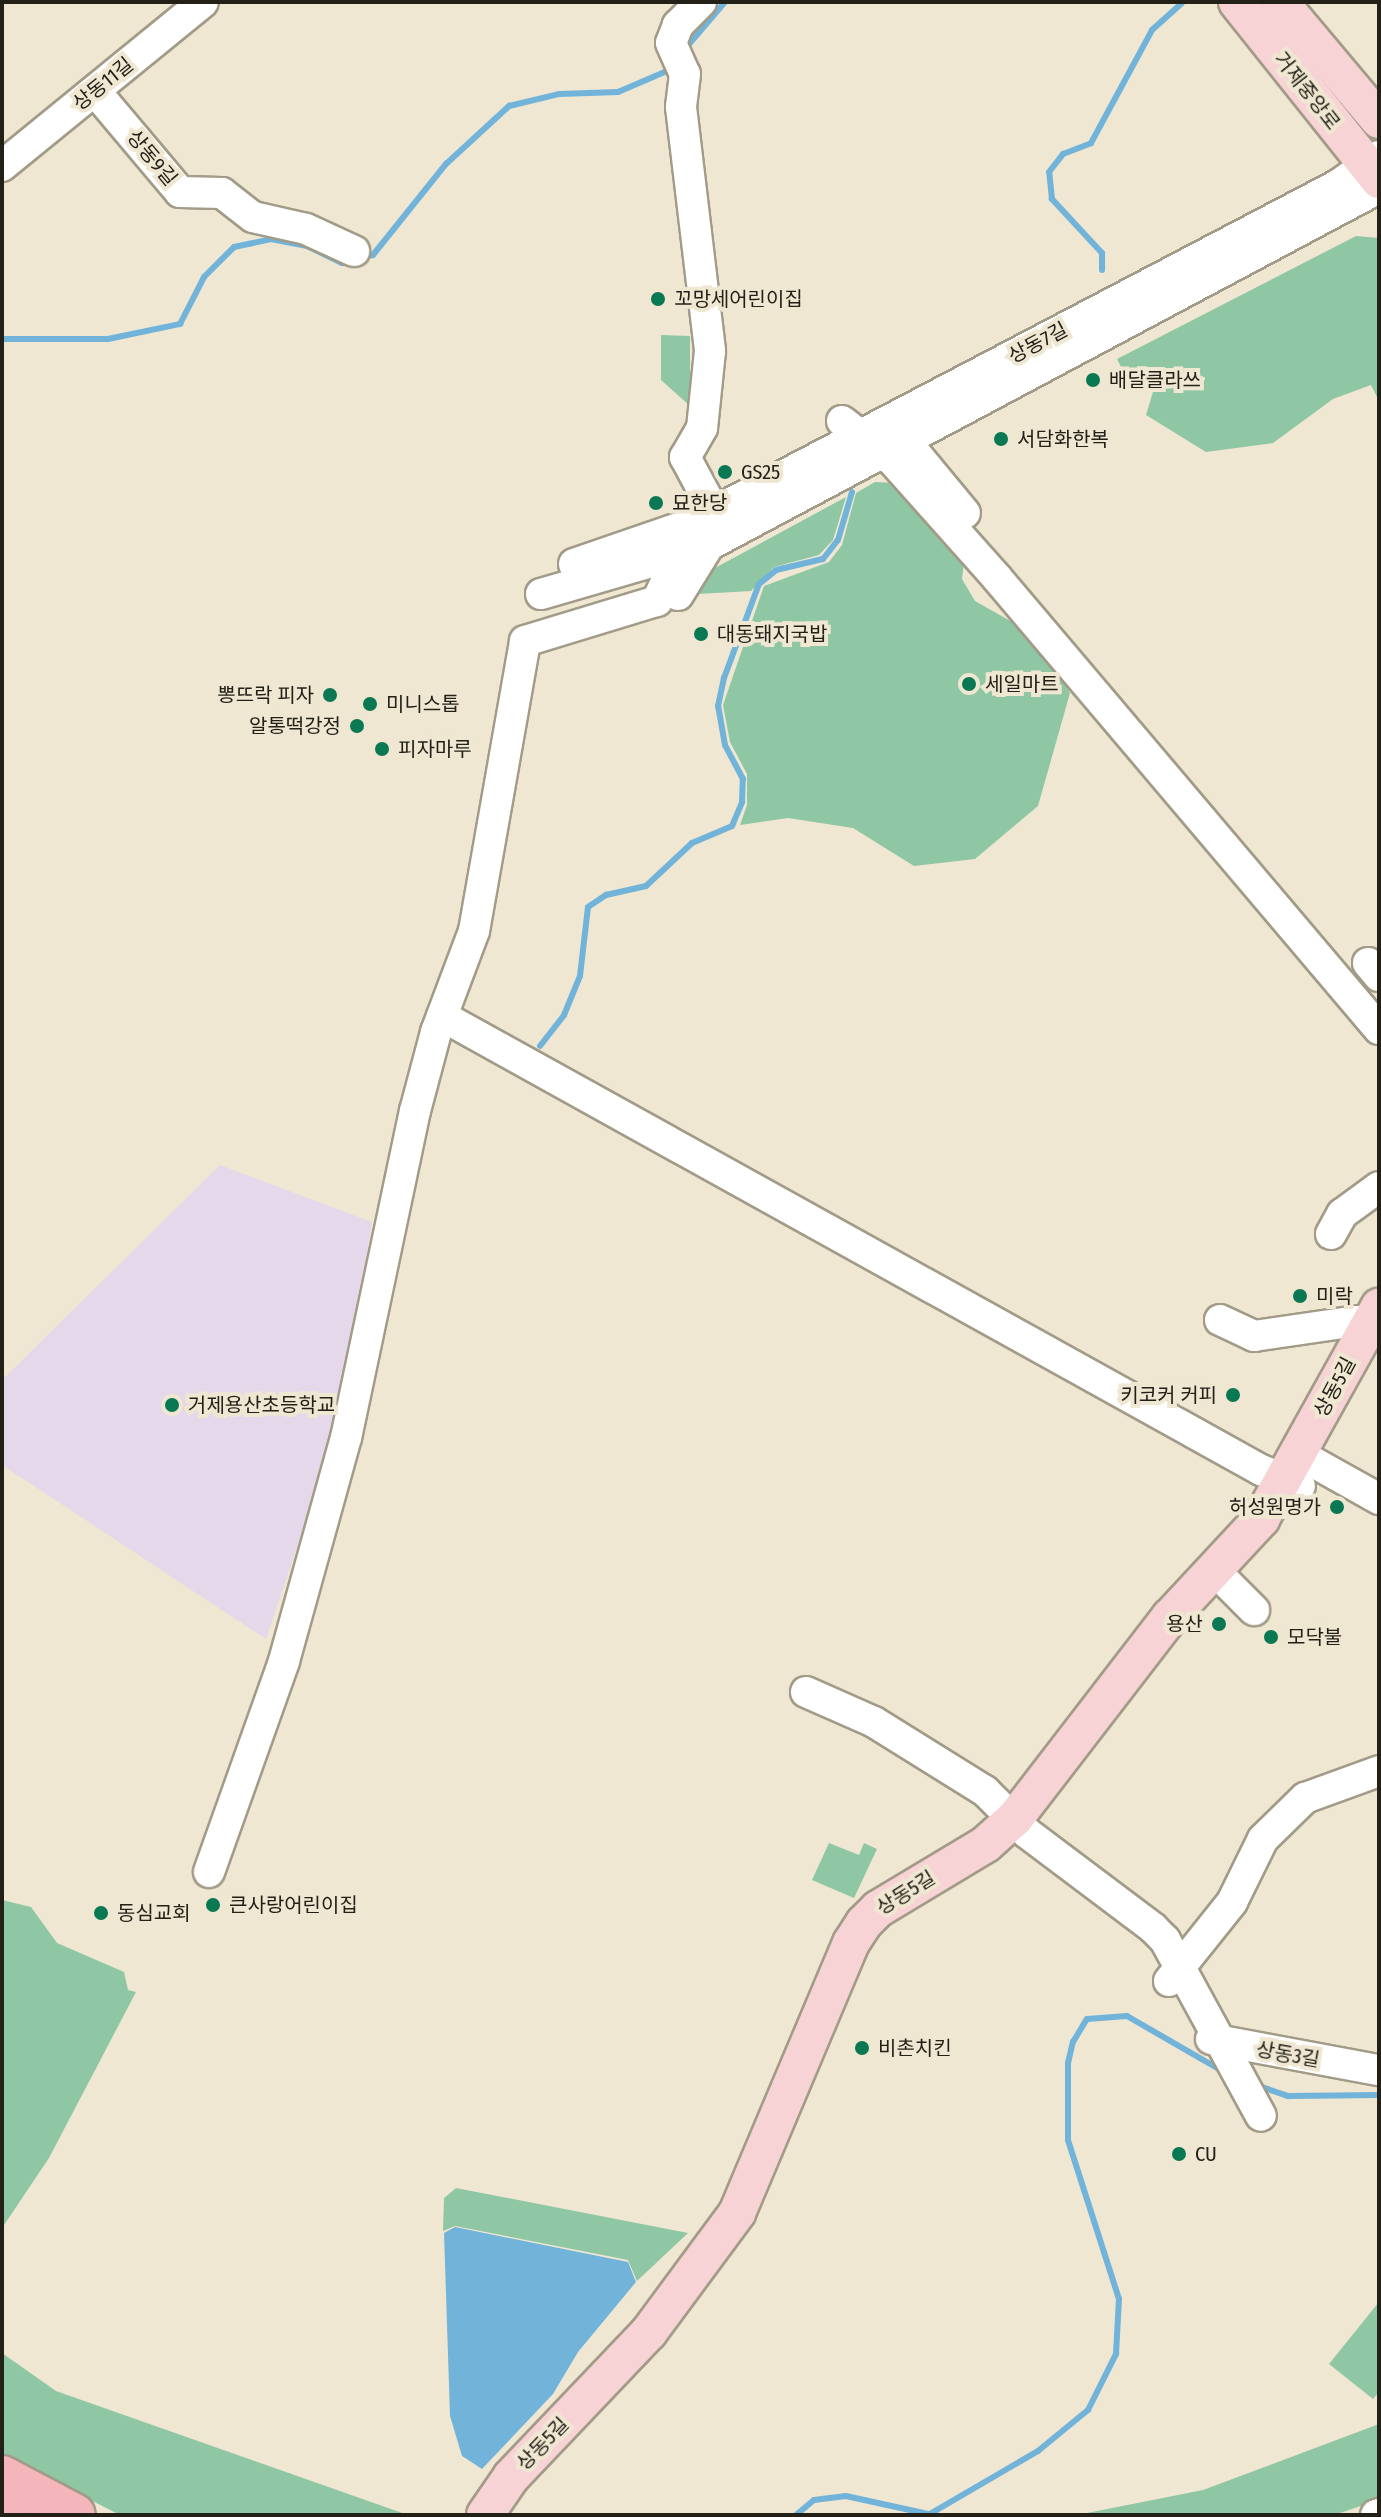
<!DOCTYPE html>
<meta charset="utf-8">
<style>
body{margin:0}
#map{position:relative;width:1381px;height:2517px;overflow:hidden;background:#efe7d2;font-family:"Fira Sans Condensed","Noto Sans KR",sans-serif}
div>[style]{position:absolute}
.education>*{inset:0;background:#e6d8eb}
.green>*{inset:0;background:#8fc7a5}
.water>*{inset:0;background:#72b3d9}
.stream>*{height:6px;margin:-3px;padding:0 3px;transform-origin:3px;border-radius:3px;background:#72b3d9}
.roads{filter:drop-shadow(2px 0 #a29b87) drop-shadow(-2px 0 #a29b87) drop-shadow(0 2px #a29b87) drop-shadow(0 -2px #a29b87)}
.minor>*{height:30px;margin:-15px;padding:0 15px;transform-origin:15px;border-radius:15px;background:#fff}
.major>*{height:36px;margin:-18px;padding:0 18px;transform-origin:18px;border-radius:18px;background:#f8d3d6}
.highway>*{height:42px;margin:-21px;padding:0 21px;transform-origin:21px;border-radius:21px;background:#f4b6ba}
.dots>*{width:22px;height:22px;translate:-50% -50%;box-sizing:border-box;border:4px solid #efe7d2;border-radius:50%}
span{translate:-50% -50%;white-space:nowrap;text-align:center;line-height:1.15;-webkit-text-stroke:8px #efe7d2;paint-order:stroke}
.street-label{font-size:20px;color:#232018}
.poi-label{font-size:20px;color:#232018}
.left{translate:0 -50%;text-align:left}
.right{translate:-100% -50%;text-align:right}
.frame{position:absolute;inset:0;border:4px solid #232018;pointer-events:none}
</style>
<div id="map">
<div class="education">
<i style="clip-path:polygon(220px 1165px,372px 1222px,338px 1426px,266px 1639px,2px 1465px,4px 1378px)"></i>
</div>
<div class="green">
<i style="clip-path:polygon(1356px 236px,1379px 238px,1379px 401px,1371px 385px,1333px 399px,1273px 443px,1206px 452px,1146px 415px,1153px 392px,1127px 379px,1117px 359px)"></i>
<i style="clip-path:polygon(661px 335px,690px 336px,690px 406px,661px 380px)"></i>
<i style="clip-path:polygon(875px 482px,895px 483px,964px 562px,962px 579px,975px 601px,1037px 636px,1070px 693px,1038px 806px,975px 859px,914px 866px,853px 828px,788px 818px,740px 825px,747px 805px,747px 774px,730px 742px,723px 705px,764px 586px,829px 562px,842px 545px,856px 493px)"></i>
<i style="clip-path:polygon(846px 497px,833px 540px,819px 555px,774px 567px,751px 591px,698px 594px,713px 569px)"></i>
<i style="clip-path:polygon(829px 1843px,859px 1855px,864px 1843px,877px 1849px,854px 1898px,812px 1880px)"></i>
<i style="clip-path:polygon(2px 1900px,31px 1907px,57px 1943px,124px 1972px,128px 1990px,136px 1992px,49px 2158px,2px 2228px)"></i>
<i style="clip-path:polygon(456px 2188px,688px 2233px,637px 2281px,628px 2260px,455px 2226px,443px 2231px,444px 2198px)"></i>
<i style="clip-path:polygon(1379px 2302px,1379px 2392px,1373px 2399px,1329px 2364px)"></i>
<i style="clip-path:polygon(2px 2353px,56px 2391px,408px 2515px,120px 2515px,2px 2455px)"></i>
<i style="clip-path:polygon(1379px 2424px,1379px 2500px,1334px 2515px,1077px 2515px,1203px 2490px)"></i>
</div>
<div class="water">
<i style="clip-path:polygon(455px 2227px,628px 2262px,636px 2282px,578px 2352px,553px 2394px,482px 2469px,462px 2456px,450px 2416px,444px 2233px)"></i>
</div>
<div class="stream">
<i style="left:684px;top:50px;width:63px;rotate:-49.5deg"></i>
<i style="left:360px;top:258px;width:13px;rotate:-13deg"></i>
<i style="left:373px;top:255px;width:117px;rotate:-51.3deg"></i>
<i style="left:446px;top:164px;width:86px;rotate:-42.6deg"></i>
<i style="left:509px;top:106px;width:51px;rotate:-13.5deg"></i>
<i style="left:559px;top:94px;width:59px;rotate:-1.9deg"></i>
<i style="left:618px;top:92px;width:59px;rotate:-23.1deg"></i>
<i style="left:1102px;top:270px;width:17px;rotate:-90deg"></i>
<i style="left:1102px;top:253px;width:74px;rotate:-132.8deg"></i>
<i style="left:1052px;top:199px;width:27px;rotate:-96deg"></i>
<i style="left:1049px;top:172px;width:23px;rotate:-52deg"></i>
<i style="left:1063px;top:154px;width:30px;rotate:-21deg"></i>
<i style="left:1091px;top:143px;width:128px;rotate:-61.6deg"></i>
<i style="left:1152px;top:30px;width:40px;rotate:-42deg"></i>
<i style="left:2px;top:339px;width:106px"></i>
<i style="left:108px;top:339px;width:74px;rotate:-11.8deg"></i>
<i style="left:180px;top:324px;width:53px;rotate:-62.9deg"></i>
<i style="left:204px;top:277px;width:42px;rotate:-45deg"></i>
<i style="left:234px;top:247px;width:38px;rotate:-12deg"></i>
<i style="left:271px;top:239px;width:37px;rotate:11deg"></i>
<i style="left:307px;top:246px;width:39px;rotate:26deg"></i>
<i style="left:342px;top:263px;width:8px;rotate:-14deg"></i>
<i style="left:540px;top:1046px;width:39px;rotate:-52deg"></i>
<i style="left:564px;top:1015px;width:42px;rotate:-67.7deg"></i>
<i style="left:580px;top:976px;width:69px;rotate:-83.4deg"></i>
<i style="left:588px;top:907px;width:22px;rotate:-34deg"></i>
<i style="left:606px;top:895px;width:41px;rotate:-12.7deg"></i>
<i style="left:646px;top:886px;width:63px;rotate:-43.1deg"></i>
<i style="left:692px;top:843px;width:43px;rotate:-23deg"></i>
<i style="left:732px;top:826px;width:26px;rotate:-67deg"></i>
<i style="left:742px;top:802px;width:23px;rotate:-88deg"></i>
<i style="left:743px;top:779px;width:38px;rotate:-118deg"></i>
<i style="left:725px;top:745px;width:40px;rotate:-100deg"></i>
<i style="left:718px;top:706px;width:29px;rotate:-78deg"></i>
<i style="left:724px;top:678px;width:100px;rotate:-69.6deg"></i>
<i style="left:759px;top:584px;width:22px;rotate:-39deg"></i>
<i style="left:776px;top:570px;width:48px;rotate:-13.2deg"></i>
<i style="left:823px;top:559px;width:24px;rotate:-52deg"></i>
<i style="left:838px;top:540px;width:50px;rotate:-73.7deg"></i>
<i style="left:1256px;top:2085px;width:34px;rotate:19deg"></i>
<i style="left:1288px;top:2096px;width:91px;rotate:-0.6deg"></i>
<i style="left:796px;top:2515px;width:23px;rotate:-40deg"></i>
<i style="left:814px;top:2500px;width:32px;rotate:-7deg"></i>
<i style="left:846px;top:2496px;width:84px;rotate:12.4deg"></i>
<i style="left:928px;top:2515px;width:127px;rotate:-30.2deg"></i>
<i style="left:1038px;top:2451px;width:65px;rotate:-39.4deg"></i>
<i style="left:1088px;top:2410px;width:63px;rotate:-63.4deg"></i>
<i style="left:1116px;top:2354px;width:55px;rotate:-86.9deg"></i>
<i style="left:1119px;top:2299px;width:167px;rotate:-107.8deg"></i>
<i style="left:1068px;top:2140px;width:77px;rotate:-90deg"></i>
<i style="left:1068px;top:2063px;width:22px;rotate:-77deg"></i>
<i style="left:1073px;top:2042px;width:27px;rotate:-59deg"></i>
<i style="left:1087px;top:2019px;width:40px;rotate:-4.3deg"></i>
<i style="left:1127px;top:2016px;width:112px;rotate:30deg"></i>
</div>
<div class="roads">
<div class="minor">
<i style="left:701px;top:2px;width:33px;rotate:135deg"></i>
<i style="left:678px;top:25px;width:19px;rotate:111deg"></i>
<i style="left:671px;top:43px;width:34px;rotate:66deg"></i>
<i style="left:685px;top:74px;width:33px;rotate:97deg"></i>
<i style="left:681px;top:107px;width:246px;rotate:83.2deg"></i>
<i style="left:710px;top:351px;width:77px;rotate:95.9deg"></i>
<i style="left:702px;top:428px;width:34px;rotate:120deg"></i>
<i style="left:685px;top:457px;width:64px;rotate:61.8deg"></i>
<i style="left:95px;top:91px;width:132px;rotate:49.9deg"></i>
<i style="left:180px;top:192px;width:42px;rotate:1.4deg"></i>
<i style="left:222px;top:193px;width:39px;rotate:38deg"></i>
<i style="left:253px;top:217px;width:54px;rotate:12.8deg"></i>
<i style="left:306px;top:229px;width:53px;rotate:24.6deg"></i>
<i style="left:2px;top:166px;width:259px;rotate:-39.2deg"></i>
<i style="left:842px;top:421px;width:63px;rotate:38deg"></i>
<i style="left:892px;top:460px;width:158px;rotate:48.3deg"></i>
<i style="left:997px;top:578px;width:591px;rotate:49.74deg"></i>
<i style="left:888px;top:434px;width:28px;rotate:32deg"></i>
<i style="left:912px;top:449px;width:83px;rotate:50.4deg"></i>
<i style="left:574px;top:564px;width:126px;rotate:-19deg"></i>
<i style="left:541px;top:594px;width:154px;rotate:-16.2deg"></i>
<i style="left:678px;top:595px;width:59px;rotate:-58.2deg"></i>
<i style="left:709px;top:545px;width:759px;rotate:-28.05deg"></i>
<i style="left:1368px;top:963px;width:17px;rotate:50deg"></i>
<i style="left:442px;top:1016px;width:936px;rotate:29deg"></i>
<i style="left:1261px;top:1470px;width:42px;rotate:22.3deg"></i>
<i style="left:1331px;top:1234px;width:23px;rotate:-61deg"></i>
<i style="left:1342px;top:1214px;width:46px;rotate:-36.1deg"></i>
<i style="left:1220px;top:1320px;width:38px;rotate:25deg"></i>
<i style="left:1254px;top:1336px;width:104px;rotate:-8.3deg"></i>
<i style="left:1357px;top:1321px;width:13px;rotate:29deg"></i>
<i style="left:1313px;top:1462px;width:76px;rotate:29.3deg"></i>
<i style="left:1228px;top:1584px;width:37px;rotate:45deg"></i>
<i style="left:806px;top:1692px;width:74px;rotate:23.8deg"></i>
<i style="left:874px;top:1722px;width:131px;rotate:31.9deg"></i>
<i style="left:985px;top:1791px;width:59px;rotate:45deg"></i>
<i style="left:1027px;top:1833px;width:158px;rotate:37deg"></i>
<i style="left:1153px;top:1928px;width:17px;rotate:45deg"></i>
<i style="left:1165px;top:1940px;width:200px;rotate:61.4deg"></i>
<i style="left:209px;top:1872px;width:224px;rotate:-70.4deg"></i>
<i style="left:284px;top:1661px;width:231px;rotate:-74.5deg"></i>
<i style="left:346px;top:1438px;width:334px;rotate:-78.1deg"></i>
<i style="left:415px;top:1111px;width:82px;rotate:-75.1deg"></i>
<i style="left:436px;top:1032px;width:108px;rotate:-69.4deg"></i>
<i style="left:474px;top:931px;width:294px;rotate:-80deg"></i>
<i style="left:525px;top:641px;width:138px;rotate:-16.9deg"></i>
<i style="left:657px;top:601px;width:86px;rotate:-65.2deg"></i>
<i style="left:693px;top:523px;width:728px;rotate:-27.66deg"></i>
<i style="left:1338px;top:185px;width:50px;rotate:-35.3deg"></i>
<i style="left:1169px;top:1981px;width:101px;rotate:-51.4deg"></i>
<i style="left:1232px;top:1902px;width:70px;rotate:-63.8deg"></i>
<i style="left:1263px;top:1839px;width:59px;rotate:-44.3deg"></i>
<i style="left:1305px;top:1798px;width:79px;rotate:-20deg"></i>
<i style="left:1211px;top:2039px;width:171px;rotate:10.5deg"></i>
<i style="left:1376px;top:2515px;width:3px;rotate:-18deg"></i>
</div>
<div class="major">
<i style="left:1237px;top:2px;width:228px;rotate:51.4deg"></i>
<i style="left:1280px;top:2px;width:154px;rotate:50deg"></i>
<i style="left:485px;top:2515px;width:46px;rotate:-55.6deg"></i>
<i style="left:511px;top:2477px;width:200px;rotate:-46.4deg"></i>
<i style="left:649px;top:2332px;width:148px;rotate:-53.5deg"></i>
<i style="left:737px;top:2213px;width:293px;rotate:-67.1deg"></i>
<i style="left:851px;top:1943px;width:24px;rotate:-57deg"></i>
<i style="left:864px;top:1923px;width:20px;rotate:-45deg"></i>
<i style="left:878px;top:1909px;width:126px;rotate:-31deg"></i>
<i style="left:986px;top:1844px;width:39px;rotate:-42deg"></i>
<i style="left:1015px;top:1818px;width:254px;rotate:-52.4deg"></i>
<i style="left:1170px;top:1617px;width:134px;rotate:-47.1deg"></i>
<i style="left:1261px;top:1519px;width:243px;rotate:-60.9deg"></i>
</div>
<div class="highway">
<i style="left:2px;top:2477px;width:81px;rotate:27.8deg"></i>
<i style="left:2px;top:2514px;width:2px;rotate:27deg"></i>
</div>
</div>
<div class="dots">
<i style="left:658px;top:299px;background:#0a7852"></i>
<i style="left:1093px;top:380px;background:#0a7852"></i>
<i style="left:1001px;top:439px;background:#0a7852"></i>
<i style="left:725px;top:472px;background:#0a7852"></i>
<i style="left:656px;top:503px;background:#0a7852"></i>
<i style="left:701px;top:634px;background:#0a7852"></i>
<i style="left:969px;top:684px;background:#0a7852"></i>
<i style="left:330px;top:695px;background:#0a7852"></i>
<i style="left:370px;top:704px;background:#0a7852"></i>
<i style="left:357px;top:726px;background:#0a7852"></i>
<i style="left:382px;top:749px;background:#0a7852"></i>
<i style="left:1300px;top:1296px;background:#0a7852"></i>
<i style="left:1233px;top:1395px;background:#0a7852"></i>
<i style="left:172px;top:1405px;background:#0a7852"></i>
<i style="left:1337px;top:1507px;background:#0a7852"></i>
<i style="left:1219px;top:1624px;background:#0a7852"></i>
<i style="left:1271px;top:1637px;background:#0a7852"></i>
<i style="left:213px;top:1905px;background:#0a7852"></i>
<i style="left:101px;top:1913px;background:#0a7852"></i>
<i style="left:862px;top:2048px;background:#0a7852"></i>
<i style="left:1179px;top:2154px;background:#0a7852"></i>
</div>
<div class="street-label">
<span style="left:103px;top:84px;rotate:-39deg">상동11길</span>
<span style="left:1307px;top:91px;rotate:52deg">거제중앙로</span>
<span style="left:152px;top:158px;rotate:50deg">상동9길</span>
<span style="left:1038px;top:343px;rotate:-28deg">상동7길</span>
<span style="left:1335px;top:1387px;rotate:-62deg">상동5길</span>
<span style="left:906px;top:1893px;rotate:-32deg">상동5길</span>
<span style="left:1288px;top:2055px;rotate:10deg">상동3길</span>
<span style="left:543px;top:2444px;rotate:-46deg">상동5길</span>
</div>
<div class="poi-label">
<span class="left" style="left:674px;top:299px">꼬망세어린이집</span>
<span class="left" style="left:1109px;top:380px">배달클라쓰</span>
<span class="left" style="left:1017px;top:439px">서담화한복</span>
<span class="left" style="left:741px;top:472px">GS25</span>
<span class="left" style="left:672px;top:503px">묘한당</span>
<span class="left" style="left:717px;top:634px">대동돼지국밥</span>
<span class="left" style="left:985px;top:684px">세일마트</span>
<span class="right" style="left:314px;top:695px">뽕뜨락 피자</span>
<span class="left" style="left:386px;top:704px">미니스톱</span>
<span class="right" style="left:341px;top:726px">알통떡강정</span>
<span class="left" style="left:398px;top:749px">피자마루</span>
<span class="left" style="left:1316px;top:1296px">미락</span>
<span class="right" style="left:1217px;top:1395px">키코커 커피</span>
<span class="left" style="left:188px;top:1405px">거제용산초등학교</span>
<span class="right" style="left:1321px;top:1507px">허성원명가</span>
<span class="right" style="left:1203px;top:1624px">용산</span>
<span class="left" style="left:1287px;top:1637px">모닥불</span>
<span class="left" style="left:229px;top:1905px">큰사랑어린이집</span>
<span class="left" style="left:117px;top:1913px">동심교회</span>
<span class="left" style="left:878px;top:2048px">비촌치킨</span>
<span class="left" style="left:1195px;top:2154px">CU</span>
</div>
<div class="frame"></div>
</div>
